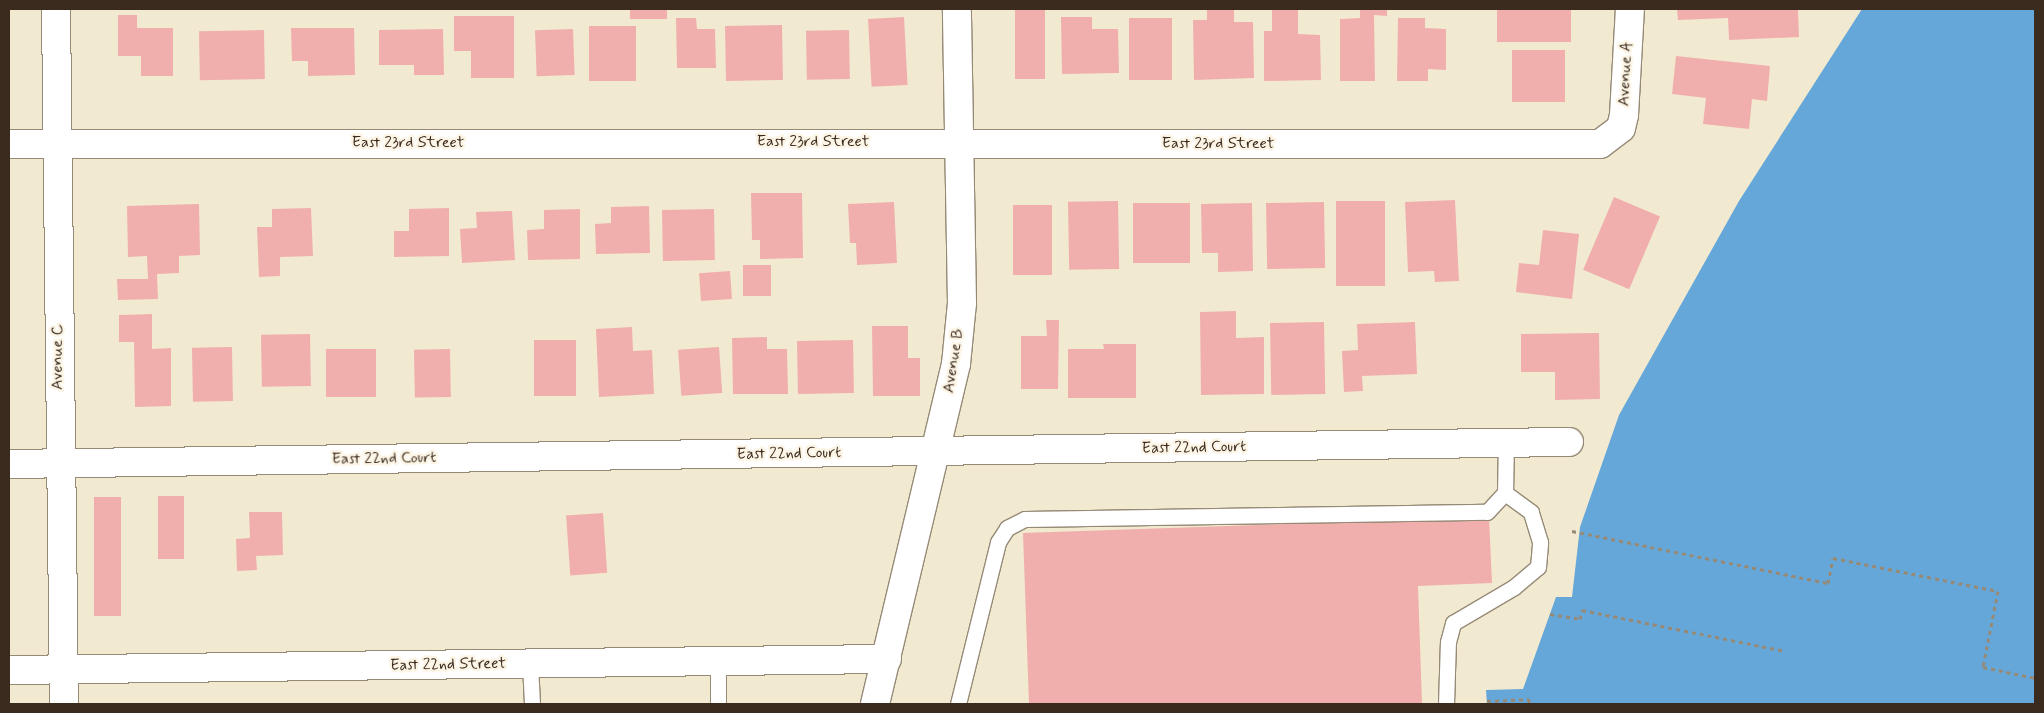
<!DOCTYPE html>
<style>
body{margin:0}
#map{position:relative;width:2044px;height:713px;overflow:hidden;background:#f2ead0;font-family:Mynerve,sans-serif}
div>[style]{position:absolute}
.water>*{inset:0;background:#65a7d9}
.building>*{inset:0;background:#f0afad;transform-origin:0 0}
.path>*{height:3px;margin-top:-1.5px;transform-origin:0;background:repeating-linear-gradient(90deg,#968a77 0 4px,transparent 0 8px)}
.roads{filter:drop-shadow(1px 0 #968a77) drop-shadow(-1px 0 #968a77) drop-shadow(0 1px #968a77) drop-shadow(0 -1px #968a77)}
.service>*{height:15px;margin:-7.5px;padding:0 7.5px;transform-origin:7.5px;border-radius:7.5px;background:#fff}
.minor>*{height:28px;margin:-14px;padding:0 14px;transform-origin:14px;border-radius:14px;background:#fff}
span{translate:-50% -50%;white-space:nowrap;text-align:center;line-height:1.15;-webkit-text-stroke:5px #fcf5e5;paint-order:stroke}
.street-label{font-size:16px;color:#3b2a1e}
.frame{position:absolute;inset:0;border:10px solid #3b2a1e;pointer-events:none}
</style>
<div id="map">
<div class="water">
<i style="clip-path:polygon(1862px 9px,2035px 9px,2035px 704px,1487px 704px,1486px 690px,1523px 689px,1556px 597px,1572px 597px,1580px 527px,1619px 415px,1739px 201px)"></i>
</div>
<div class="building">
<i style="left:630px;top:9px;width:37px;height:10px"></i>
<i style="left:1015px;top:9px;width:30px;height:70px"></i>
<i style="clip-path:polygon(1207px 9px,1234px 9px,1234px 22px,1253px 22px,1254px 78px,1194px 80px,1193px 20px,1207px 20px)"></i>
<i style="clip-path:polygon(1272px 9px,1298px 9px,1298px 34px,1320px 35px,1321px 80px,1264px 81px,1264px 31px,1272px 31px)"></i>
<i style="clip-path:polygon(1360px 9px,1387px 9px,1387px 16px,1374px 15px,1375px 81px,1340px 81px,1340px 19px,1360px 18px)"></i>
<i style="left:1497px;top:9px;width:74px;height:33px"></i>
<i style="clip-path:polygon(1677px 9px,1798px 9px,1799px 37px,1729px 40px,1728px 18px,1678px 20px)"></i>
<i style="clip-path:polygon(118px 15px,137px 15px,137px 28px,173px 28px,173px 76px,141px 76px,141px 56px,118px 56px)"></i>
<i style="clip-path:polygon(454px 16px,514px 16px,514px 78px,471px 78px,471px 51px,454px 51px)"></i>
<i style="left:904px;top:17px;width:68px;height:36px;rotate:87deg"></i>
<i style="clip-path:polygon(1061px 17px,1092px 17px,1092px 29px,1118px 29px,1119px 73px,1062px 74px)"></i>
<i style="clip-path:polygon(676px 18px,696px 18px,697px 29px,715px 29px,716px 68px,677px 68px)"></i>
<i style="left:1129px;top:18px;width:43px;height:62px"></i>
<i style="clip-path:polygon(1398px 18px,1425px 18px,1425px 28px,1446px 29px,1446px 70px,1428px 69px,1428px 81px,1397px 81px)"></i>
<i style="left:782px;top:25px;width:55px;height:57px;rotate:89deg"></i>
<i style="left:589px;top:26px;width:47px;height:55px"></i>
<i style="clip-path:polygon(291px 28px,354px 28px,355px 75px,308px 76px,308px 61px,292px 61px)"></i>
<i style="clip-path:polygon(443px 29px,444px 75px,414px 75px,414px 65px,379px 65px,379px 30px)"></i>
<i style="left:573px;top:29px;width:46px;height:38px;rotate:88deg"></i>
<i style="left:264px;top:30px;width:49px;height:65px;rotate:89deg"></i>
<i style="left:849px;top:30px;width:49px;height:43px;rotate:89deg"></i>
<i style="left:1512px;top:50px;width:53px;height:52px"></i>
<i style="clip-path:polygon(1676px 56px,1770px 66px,1767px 101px,1752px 99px,1749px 129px,1703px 124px,1706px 98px,1672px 94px)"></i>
<i style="clip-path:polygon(751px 193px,802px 193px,803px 258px,760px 259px,760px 240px,752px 240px)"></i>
<i style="left:1614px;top:197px;width:50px;height:79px;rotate:23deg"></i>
<i style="clip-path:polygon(1455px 200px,1459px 281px,1435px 282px,1434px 271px,1408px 272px,1405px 202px)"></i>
<i style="left:1118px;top:201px;width:68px;height:50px;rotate:89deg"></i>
<i style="left:1336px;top:201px;width:49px;height:85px"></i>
<i style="clip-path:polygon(894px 202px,897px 263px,857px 265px,856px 243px,850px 243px,848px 204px)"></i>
<i style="left:1324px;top:202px;width:66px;height:58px;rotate:89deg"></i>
<i style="left:1133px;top:203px;width:57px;height:60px"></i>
<i style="clip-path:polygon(1252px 203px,1253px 271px,1218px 272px,1218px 253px,1202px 253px,1201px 204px)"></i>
<i style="clip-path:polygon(199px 204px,200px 255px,179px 256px,179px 273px,157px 274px,158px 299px,118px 300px,117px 279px,148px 279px,147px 256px,128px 257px,127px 206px)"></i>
<i style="left:1013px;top:205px;width:39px;height:70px"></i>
<i style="clip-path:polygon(649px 206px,650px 253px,596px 254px,595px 224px,611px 223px,611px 207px)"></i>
<i style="clip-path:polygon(311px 208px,313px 256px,280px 257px,280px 276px,259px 277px,257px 227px,272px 227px,272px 209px)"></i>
<i style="clip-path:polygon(449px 208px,449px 256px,394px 257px,394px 231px,409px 231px,409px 209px)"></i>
<i style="clip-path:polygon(580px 209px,580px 259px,528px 260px,527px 230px,544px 229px,544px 210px)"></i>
<i style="left:714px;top:209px;width:51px;height:52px;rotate:89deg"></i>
<i style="clip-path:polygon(512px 211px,515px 260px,462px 263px,460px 229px,477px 228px,476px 212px)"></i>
<i style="clip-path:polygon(1543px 230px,1579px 234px,1572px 299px,1516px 292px,1519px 263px,1539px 265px)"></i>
<i style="left:771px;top:265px;width:31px;height:28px;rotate:90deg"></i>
<i style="left:730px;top:271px;width:28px;height:31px;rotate:86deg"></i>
<i style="clip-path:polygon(1236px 311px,1236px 338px,1264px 337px,1264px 394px,1201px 395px,1200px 312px)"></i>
<i style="clip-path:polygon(152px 314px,152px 349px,171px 348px,171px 406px,135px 407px,134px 342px,119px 342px,119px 315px)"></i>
<i style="clip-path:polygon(1046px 320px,1059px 320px,1058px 389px,1021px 389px,1021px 336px,1047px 336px)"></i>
<i style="left:1324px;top:322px;width:72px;height:54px;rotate:89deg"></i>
<i style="clip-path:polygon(1415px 322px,1417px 374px,1362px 376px,1363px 391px,1344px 392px,1342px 351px,1358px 350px,1357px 324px)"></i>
<i style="clip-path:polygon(872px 326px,908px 326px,908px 358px,920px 358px,920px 396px,873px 396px)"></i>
<i style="clip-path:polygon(632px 327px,633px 351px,652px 350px,654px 394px,599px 397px,596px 329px)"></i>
<i style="clip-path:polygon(1599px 333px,1600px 399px,1555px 400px,1555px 372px,1521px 372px,1521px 334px)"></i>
<i style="left:310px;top:334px;width:52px;height:49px;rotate:89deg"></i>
<i style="clip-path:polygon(767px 337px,767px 349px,787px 349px,788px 394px,733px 394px,732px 338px)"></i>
<i style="left:534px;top:340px;width:42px;height:56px"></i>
<i style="left:853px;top:340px;width:53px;height:56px;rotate:89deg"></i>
<i style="clip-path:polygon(1103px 344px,1136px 344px,1136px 398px,1068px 398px,1068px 349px,1104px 349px)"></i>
<i style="left:232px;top:347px;width:54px;height:40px;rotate:89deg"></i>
<i style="left:719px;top:347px;width:46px;height:41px;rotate:86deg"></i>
<i style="left:326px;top:349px;width:50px;height:48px"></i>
<i style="left:450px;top:349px;width:48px;height:36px;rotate:89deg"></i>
<i style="left:158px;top:496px;width:26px;height:63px"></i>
<i style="left:121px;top:497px;width:119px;height:27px;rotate:90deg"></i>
<i style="clip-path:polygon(249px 512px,282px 512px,283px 555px,256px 556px,257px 570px,237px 571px,236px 539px,250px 538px)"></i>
<i style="left:603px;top:513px;width:60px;height:37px;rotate:86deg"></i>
<i style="clip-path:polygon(1489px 517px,1492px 583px,1418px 586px,1422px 704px,1029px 704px,1023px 533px)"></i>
</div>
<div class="path">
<i style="left:1572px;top:531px;width:261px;rotate:11.5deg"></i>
<i style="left:1828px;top:583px;width:25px;rotate:-79deg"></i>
<i style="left:1833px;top:558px;width:168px;rotate:11.3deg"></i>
<i style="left:1998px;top:591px;width:77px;rotate:101.2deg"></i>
<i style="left:1983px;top:667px;width:53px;rotate:11.9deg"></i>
<i style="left:1550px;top:614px;width:30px;rotate:9deg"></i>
<i style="left:1580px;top:619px;width:9px;rotate:-77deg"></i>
<i style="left:1582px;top:610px;width:207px;rotate:11.4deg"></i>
<i style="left:1487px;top:701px;width:42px;rotate:-2.7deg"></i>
<i style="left:1529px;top:699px;width:5px;rotate:90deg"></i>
</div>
<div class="roads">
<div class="service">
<i style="left:530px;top:664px;width:40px;rotate:87.1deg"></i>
<i style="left:718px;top:704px;width:43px;rotate:-90deg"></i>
<i style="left:958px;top:704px;width:167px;rotate:-76.1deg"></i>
<i style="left:998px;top:542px;width:17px;rotate:-57deg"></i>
<i style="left:1007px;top:528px;width:20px;rotate:-27deg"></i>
<i style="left:1025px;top:519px;width:462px;rotate:-0.9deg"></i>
<i style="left:1487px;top:512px;width:26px;rotate:-47deg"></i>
<i style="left:1505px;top:493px;width:50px;rotate:-88.9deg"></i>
<i style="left:1446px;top:704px;width:62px;rotate:-88.2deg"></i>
<i style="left:1448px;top:642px;width:20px;rotate:-75deg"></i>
<i style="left:1453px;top:623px;width:71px;rotate:-30.5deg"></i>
<i style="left:1514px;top:587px;width:31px;rotate:-40deg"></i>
<i style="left:1538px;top:567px;width:25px;rotate:-85deg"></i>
<i style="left:1540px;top:542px;width:31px;rotate:-107deg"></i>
<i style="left:1531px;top:512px;width:32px;rotate:-144deg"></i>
</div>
<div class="minor">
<i style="left:56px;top:9px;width:695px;rotate:89.34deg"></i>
<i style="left:9px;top:144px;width:1591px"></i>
<i style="left:1600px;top:144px;width:26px;rotate:-37deg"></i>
<i style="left:1621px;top:128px;width:13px;rotate:-77deg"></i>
<i style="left:1624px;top:115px;width:106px;rotate:-86.8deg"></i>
<i style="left:9px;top:464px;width:1560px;rotate:-0.81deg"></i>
<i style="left:9px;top:670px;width:878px;rotate:-0.72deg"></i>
<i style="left:875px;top:704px;width:350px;rotate:-76.6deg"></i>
<i style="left:956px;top:364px;width:61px;rotate:-84.4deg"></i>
<i style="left:962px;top:303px;width:294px;rotate:-91deg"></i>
</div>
</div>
<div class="street-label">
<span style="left:1626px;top:74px;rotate:-87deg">Avenue A</span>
<span style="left:813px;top:142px">East 23rd Street</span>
<span style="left:408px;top:143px">East 23rd Street</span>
<span style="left:1218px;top:144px">East 23rd Street</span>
<span style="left:58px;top:357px;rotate:-90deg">Avenue C</span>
<span style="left:954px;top:361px;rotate:-81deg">Avenue B</span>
<span style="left:1194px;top:448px;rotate:-1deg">East 22nd Court</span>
<span style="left:789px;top:454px;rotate:-1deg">East 22nd Court</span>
<span style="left:384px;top:459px;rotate:-1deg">East 22nd Court</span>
<span style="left:448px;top:665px;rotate:-1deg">East 22nd Street</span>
</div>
<div class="frame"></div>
</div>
